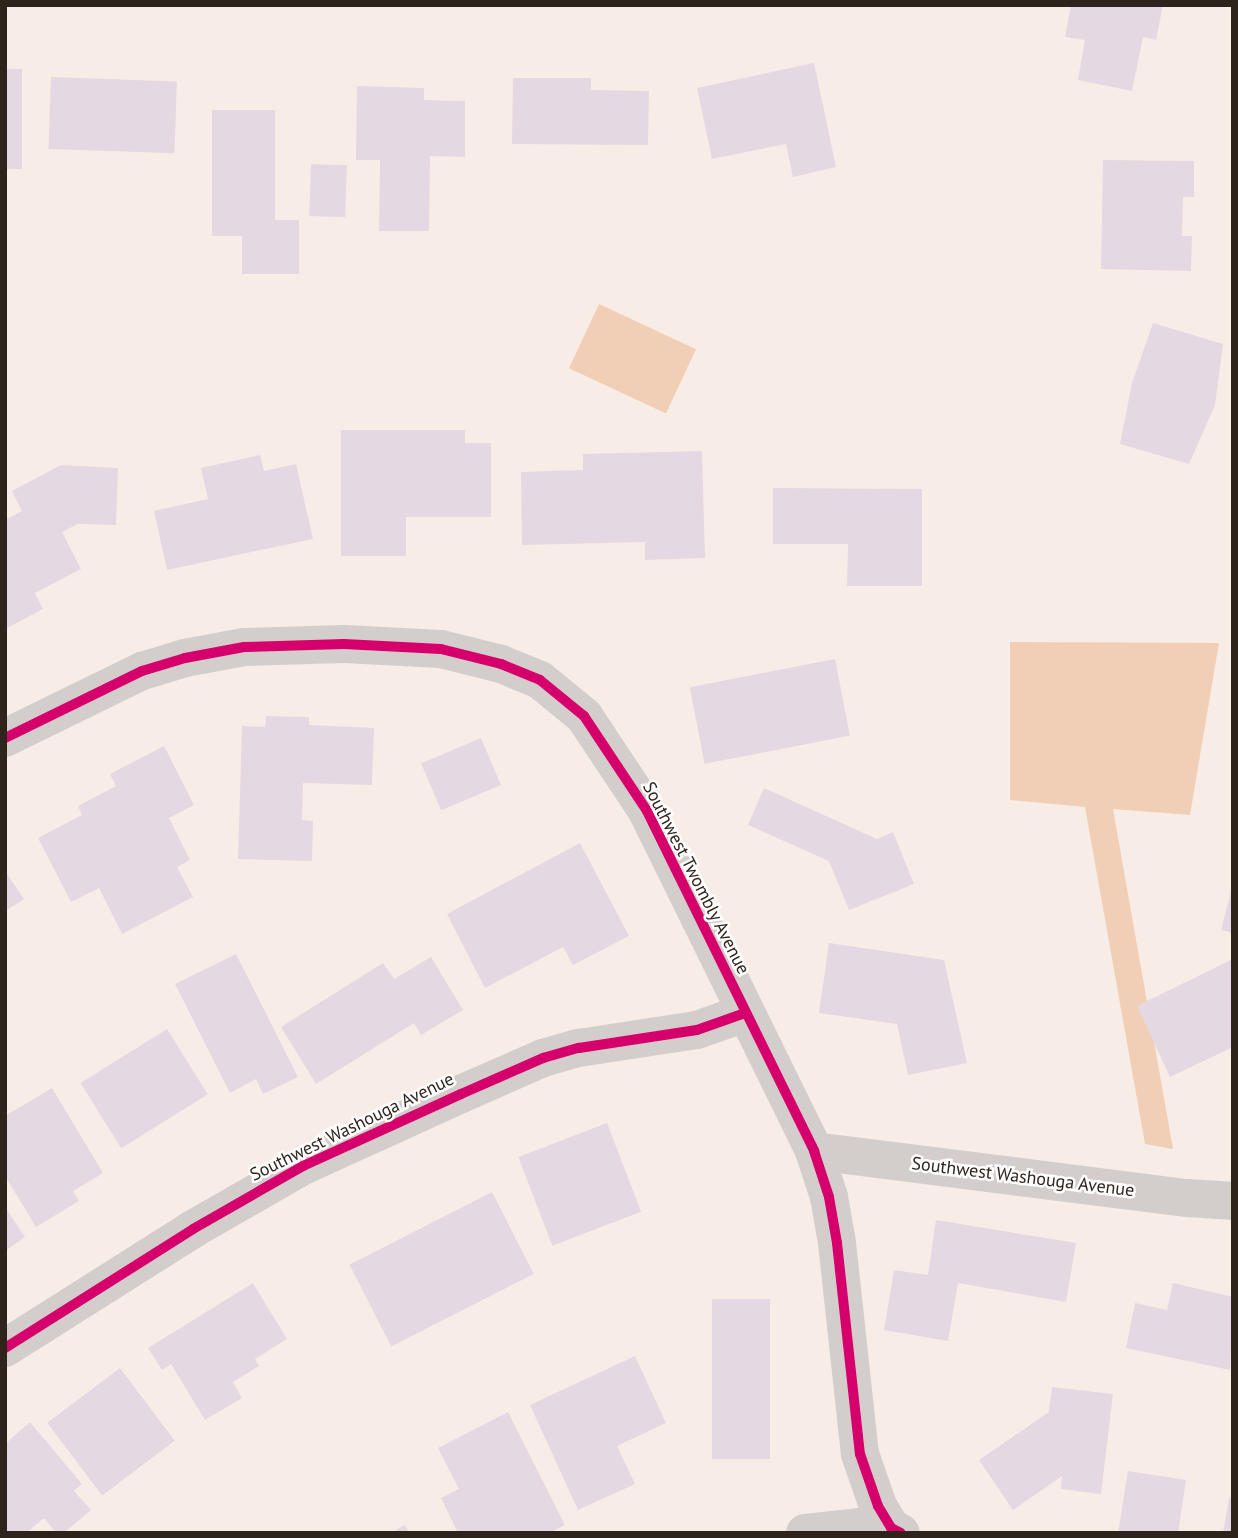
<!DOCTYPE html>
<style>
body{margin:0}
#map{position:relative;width:1238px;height:1538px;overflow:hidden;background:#f8ede6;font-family:"PT Sans",sans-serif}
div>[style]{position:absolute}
.green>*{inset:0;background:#f1cfb6;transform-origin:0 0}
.building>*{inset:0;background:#e4d8e3;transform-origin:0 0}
.minor>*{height:38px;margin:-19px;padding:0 19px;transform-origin:19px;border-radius:19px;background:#d3cecc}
.cycleway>*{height:10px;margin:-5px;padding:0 5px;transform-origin:5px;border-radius:5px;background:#d6006c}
span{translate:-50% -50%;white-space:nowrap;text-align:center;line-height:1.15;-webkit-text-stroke:5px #fdfdfd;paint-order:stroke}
.street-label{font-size:18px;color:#2f241c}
.frame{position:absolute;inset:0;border:7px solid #2f241c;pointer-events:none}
</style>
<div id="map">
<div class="green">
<i style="left:599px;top:304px;width:107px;height:71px;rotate:25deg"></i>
<i style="clip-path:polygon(1010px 642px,1219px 643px,1190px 815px,1113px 809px,1173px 1149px,1145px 1144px,1085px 807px,1010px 800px)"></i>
</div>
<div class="building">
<i style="clip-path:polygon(1071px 5px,1163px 5px,1156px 40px,1143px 37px,1132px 91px,1078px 80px,1085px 40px,1065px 37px)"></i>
<i style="clip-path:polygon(814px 63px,836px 167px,793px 177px,786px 144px,712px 159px,697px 88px)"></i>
<i style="left:5px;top:69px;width:17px;height:100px"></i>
<i style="left:51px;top:77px;width:126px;height:72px;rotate:2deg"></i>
<i style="clip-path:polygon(513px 78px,591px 78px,591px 90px,649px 91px,648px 145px,512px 144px)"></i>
<i style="clip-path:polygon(357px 86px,424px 88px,424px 100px,465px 101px,465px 157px,430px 156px,429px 231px,379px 231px,380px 160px,356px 160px)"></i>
<i style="clip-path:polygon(212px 110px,275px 110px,275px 220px,299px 220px,299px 274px,242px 274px,242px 236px,212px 236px)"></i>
<i style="clip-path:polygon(1103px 160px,1194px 161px,1194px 197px,1183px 197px,1182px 236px,1192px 236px,1191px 271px,1101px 269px)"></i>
<i style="left:311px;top:164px;width:36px;height:52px;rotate:2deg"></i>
<i style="clip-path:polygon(1153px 323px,1223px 344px,1215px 405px,1189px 464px,1120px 444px,1132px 383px)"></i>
<i style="clip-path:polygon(341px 430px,465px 430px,465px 443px,491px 443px,491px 517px,406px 517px,406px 556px,341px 556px)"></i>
<i style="clip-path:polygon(702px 451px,705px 558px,645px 560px,645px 542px,522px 545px,521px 472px,583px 470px,583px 454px)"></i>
<i style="clip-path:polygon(260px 455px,264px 471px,296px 464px,313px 539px,167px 570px,154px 511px,208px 499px,201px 468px)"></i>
<i style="clip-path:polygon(61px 465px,118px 468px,116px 525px,78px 524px,62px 532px,81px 569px,35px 593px,43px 609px,5px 629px,5px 520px,22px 511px,12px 491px)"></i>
<i style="clip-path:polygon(773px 488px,922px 489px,922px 586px,847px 586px,848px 544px,773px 544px)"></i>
<i style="left:835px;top:659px;width:78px;height:148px;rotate:79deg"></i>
<i style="clip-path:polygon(266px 716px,309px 717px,309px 725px,374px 728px,372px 785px,303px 783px,302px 820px,313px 821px,312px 861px,238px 859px,242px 726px,265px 727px)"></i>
<i style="left:481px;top:738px;width:51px;height:65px;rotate:67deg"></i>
<i style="clip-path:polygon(164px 746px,194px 805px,169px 818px,190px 860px,177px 867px,193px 897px,122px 934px,99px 888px,71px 902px,38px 838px,82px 815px,78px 806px,116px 786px,110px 774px)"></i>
<i style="clip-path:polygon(764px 788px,877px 839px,893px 832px,914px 884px,849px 910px,829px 861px,748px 825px)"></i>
<i style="clip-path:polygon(580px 843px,629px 936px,573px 965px,563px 947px,485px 988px,447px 914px)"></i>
<i style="clip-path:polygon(5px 871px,24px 899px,5px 911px)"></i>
<i style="clip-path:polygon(1232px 888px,1233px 888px,1233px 933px,1221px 930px)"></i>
<i style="clip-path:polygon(829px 943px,944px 960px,967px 1063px,908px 1075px,897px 1024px,819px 1013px)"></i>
<i style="clip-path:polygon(236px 954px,298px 1077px,263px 1094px,256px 1079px,230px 1093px,175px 984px)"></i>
<i style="clip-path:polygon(431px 957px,463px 1010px,421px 1035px,414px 1023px,316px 1084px,281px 1027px,383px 963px,394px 979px)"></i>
<i style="clip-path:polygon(1233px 959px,1233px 1047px,1170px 1077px,1137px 1006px)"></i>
<i style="left:167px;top:1029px;width:77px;height:102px;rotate:58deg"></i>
<i style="clip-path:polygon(52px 1088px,103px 1173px,73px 1191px,79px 1201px,36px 1227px,5px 1176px,5px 1116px)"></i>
<i style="left:607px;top:1123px;width:95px;height:95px;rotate:69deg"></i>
<i style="left:492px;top:1192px;width:92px;height:160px;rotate:63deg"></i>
<i style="clip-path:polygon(5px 1207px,25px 1237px,5px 1251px)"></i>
<i style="clip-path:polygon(936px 1220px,1076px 1243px,1066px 1302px,958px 1283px,948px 1341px,884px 1330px,894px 1270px,928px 1275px)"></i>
<i style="clip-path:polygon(253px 1283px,287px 1339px,255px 1359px,259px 1366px,233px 1382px,242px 1398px,205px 1420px,171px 1364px,162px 1370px,148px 1348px)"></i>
<i style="clip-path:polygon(1173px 1283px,1233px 1297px,1230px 1370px,1126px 1348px,1135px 1303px,1167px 1310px)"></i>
<i style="left:712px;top:1299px;width:58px;height:160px"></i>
<i style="clip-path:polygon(635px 1356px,666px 1423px,617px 1446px,635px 1484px,578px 1510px,530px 1405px)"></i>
<i style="left:120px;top:1368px;width:91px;height:91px;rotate:53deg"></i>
<i style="clip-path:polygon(1052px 1387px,1113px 1394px,1101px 1494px,1061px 1489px,1062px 1476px,1013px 1510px,979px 1460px,1049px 1412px)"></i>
<i style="clip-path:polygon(508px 1412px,565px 1525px,549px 1533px,458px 1533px,441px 1498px,459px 1489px,438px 1448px)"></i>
<i style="clip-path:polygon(30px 1422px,82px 1484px,74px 1491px,91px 1510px,64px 1533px,56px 1533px,44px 1518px,26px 1533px,5px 1533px,5px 1444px)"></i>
<i style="clip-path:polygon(1128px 1471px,1186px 1480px,1178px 1533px,1118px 1533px)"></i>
<i style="clip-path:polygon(1229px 1498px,1233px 1499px,1233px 1533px,1223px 1533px)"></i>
<i style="clip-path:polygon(405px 1525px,409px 1533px,391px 1533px)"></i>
</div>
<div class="minor">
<i style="left:5px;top:738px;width:153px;rotate:-26.1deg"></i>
<i style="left:142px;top:671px;width:45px;rotate:-16.8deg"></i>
<i style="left:185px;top:658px;width:60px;rotate:-10.6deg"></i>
<i style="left:244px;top:647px;width:100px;rotate:-1.7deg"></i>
<i style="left:344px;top:644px;width:97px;rotate:3deg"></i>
<i style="left:441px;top:649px;width:62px;rotate:14deg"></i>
<i style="left:501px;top:664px;width:42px;rotate:22.3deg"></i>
<i style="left:540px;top:680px;width:57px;rotate:39.3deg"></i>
<i style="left:584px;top:716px;width:114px;rotate:56.4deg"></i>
<i style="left:647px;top:811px;width:379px;rotate:63.8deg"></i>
<i style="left:814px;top:1151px;width:48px;rotate:71.9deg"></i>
<i style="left:829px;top:1197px;width:47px;rotate:80.1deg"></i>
<i style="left:837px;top:1243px;width:212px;rotate:83.8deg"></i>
<i style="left:860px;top:1454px;width:55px;rotate:70.9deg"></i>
<i style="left:878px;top:1506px;width:26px;rotate:59deg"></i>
<i style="left:814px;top:1151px;width:377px;rotate:7.2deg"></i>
<i style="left:1188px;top:1198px;width:45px;rotate:3.8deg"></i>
<i style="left:5px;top:1348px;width:222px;rotate:-32.3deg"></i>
<i style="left:193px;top:1229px;width:127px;rotate:-29.8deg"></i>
<i style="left:303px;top:1166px;width:174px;rotate:-24.5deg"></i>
<i style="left:461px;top:1094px;width:90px;rotate:-23.7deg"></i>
<i style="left:543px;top:1058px;width:37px;rotate:-16deg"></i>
<i style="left:579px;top:1048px;width:119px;rotate:-8.7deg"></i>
<i style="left:697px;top:1030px;width:51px;rotate:-19.5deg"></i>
<i style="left:805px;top:1533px;width:54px;rotate:-6.3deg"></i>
<i style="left:859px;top:1527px;width:32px;rotate:2deg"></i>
<i style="left:891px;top:1528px;width:11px;rotate:27deg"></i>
</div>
<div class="cycleway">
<i style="left:5px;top:738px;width:153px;rotate:-26.1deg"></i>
<i style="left:142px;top:671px;width:45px;rotate:-16.8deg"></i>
<i style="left:185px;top:658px;width:60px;rotate:-10.6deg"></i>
<i style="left:244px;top:647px;width:100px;rotate:-1.7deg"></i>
<i style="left:344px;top:644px;width:97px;rotate:3deg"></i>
<i style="left:441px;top:649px;width:62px;rotate:14deg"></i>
<i style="left:501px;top:664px;width:42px;rotate:22.3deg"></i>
<i style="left:540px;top:680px;width:57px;rotate:39.3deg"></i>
<i style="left:584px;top:716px;width:114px;rotate:56.4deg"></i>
<i style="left:647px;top:811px;width:379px;rotate:63.8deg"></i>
<i style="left:814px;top:1151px;width:48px;rotate:71.9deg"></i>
<i style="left:829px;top:1197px;width:47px;rotate:80.1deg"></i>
<i style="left:837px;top:1243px;width:212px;rotate:83.8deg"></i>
<i style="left:860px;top:1454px;width:55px;rotate:70.9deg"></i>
<i style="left:878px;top:1506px;width:26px;rotate:59deg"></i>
<i style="left:891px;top:1528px;width:11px;rotate:27deg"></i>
<i style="left:5px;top:1348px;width:222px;rotate:-32.3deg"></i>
<i style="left:193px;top:1229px;width:127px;rotate:-29.8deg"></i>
<i style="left:303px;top:1166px;width:174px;rotate:-24.5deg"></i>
<i style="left:461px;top:1094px;width:90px;rotate:-23.7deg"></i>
<i style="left:543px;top:1058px;width:37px;rotate:-16deg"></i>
<i style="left:579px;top:1048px;width:119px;rotate:-8.7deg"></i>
<i style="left:697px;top:1030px;width:51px;rotate:-19.5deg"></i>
</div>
<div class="street-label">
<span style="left:696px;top:878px;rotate:63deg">Southwest Twombly Avenue</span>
<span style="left:352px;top:1127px;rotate:-26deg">Southwest Washouga Avenue</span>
<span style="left:1023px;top:1177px;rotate:7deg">Southwest Washouga Avenue</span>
</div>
<div class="frame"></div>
</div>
